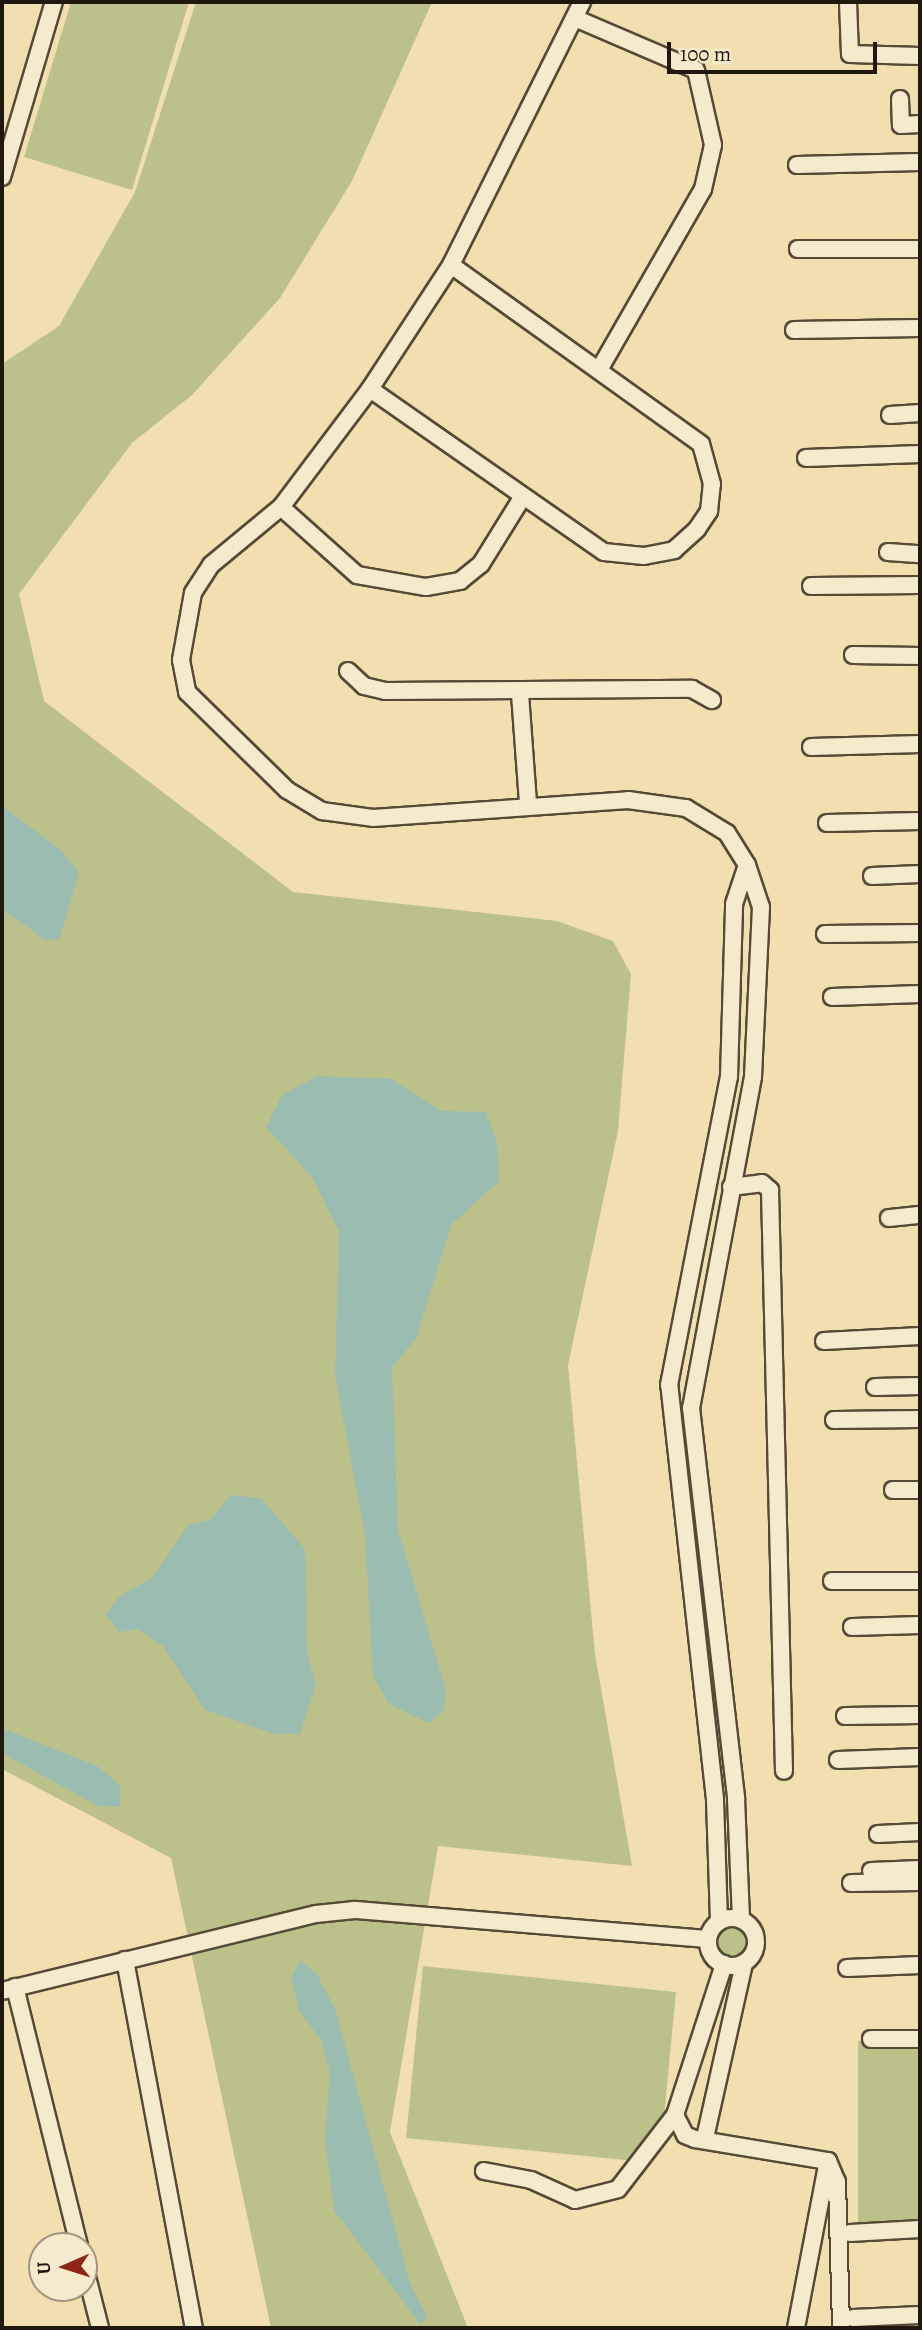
<!DOCTYPE html>
<style>
body{margin:0}
#map{position:relative;width:922px;height:2330px;overflow:hidden;background:#f1dfb0;font-family:Alegreya,serif}
div>[style]{position:absolute}
.green>*{inset:0;background:#bcc18a;transform-origin:0 0}
.round{border-radius:50%}
.water>*{inset:0;background:#9bbcb1}
.roads{filter:drop-shadow(2px 0 #544a36) drop-shadow(-2px 0 #544a36) drop-shadow(0 2px #544a36) drop-shadow(0 -2px #544a36)}
.minor>*{height:16px;margin:-8px;padding:0 8px;transform-origin:8px;border-radius:8px;background:#f6eacc}
.minor>.ring{margin:-8px;padding:0;box-sizing:content-box;background:none;border:16px solid #f6eacc;border-radius:50%}
span{translate:-50% -50%;white-space:nowrap;text-align:center;line-height:1.15;-webkit-text-stroke:7px #f6eacc;paint-order:stroke}
.frame{position:absolute;inset:0;border:4px solid #20180e;pointer-events:none}
.north{position:absolute;left:28px;top:2232px;width:70px;height:70px;box-sizing:border-box;background:#f6eacc;border:2px solid #a09680;border-radius:50%;rotate:267deg;font-size:19px;font-weight:700;line-height:28px;text-align:center;color:#20180e}
.north::after{content:'';display:block;margin:auto;width:24px;height:32px;background:#8f2418;clip-path:polygon(50% 0,100% 100%,50% 72%,0 100%)}
.scale{position:absolute;left:667px;top:42px;width:210px;height:32px;box-sizing:border-box;border:4px solid #20180e;border-top:0;padding-left:9px;font-size:21px;line-height:24px;white-space:nowrap;color:#20180e;-webkit-text-stroke:5px #f6eacc;paint-order:stroke}
</style>
<div id="map">
<div class="green">
<i style="clip-path:polygon(71px 2px,189px 2px,132px 190px,24px 157px)"></i>
<i style="clip-path:polygon(196px 2px,432px 2px,352px 181px,280px 298px,192px 395px,132px 443px,19px 594px,44px 701px,293px 892px,557px 921px,613px 941px,631px 974px,618px 1131px,568px 1365px,595px 1654px,632px 1866px,438px 1846px,390px 2132px,468px 2328px,271px 2328px,171px 1858px,2px 1769px,2px 364px,59px 326px,135px 192px)"></i>
<i class="round" style="left:715px;top:1924px;width:34px;height:34px"></i>
<i style="clip-path:polygon(423px 1966px,676px 1992px,664px 2118px,635px 2161px,406px 2138px)"></i>
<i style="left:920px;top:2041px;width:182px;height:62px;rotate:90deg"></i>
</div>
<div class="water">
<i style="clip-path:polygon(2px 806px,62px 851px,79px 873px,59px 939px,45px 940px,2px 909px)"></i>
<i style="clip-path:polygon(317px 1076px,391px 1079px,442px 1111px,486px 1112px,497px 1143px,499px 1181px,451px 1225px,416px 1339px,392px 1367px,398px 1530px,446px 1690px,443px 1712px,428px 1723px,389px 1704px,373px 1675px,365px 1535px,335px 1375px,339px 1232px,312px 1177px,266px 1127px,282px 1095px)"></i>
<i style="clip-path:polygon(231px 1495px,261px 1498px,305px 1549px,307px 1653px,316px 1684px,300px 1734px,274px 1734px,205px 1710px,163px 1646px,138px 1629px,119px 1632px,105px 1614px,120px 1596px,153px 1577px,188px 1525px,210px 1520px)"></i>
<i style="clip-path:polygon(2px 1728px,99px 1767px,120px 1786px,120px 1807px,98px 1806px,2px 1753px)"></i>
<i style="clip-path:polygon(300px 1961px,317px 1974px,335px 2009px,410px 2283px,427px 2317px,421px 2325px,334px 2210px,325px 2139px,330px 2073px,321px 2040px,299px 2011px,291px 1977px)"></i>
</div>
<div class="roads">
<div class="minor">
<i style="left:582px;top:2px;width:294px;rotate:116.5deg"></i>
<i style="left:451px;top:265px;width:148px;rotate:123.2deg"></i>
<i style="left:370px;top:389px;width:148px;rotate:127deg"></i>
<i style="left:281px;top:507px;width:91px;rotate:140.4deg"></i>
<i style="left:211px;top:565px;width:33px;rotate:123deg"></i>
<i style="left:193px;top:593px;width:68px;rotate:100.2deg"></i>
<i style="left:181px;top:660px;width:33px;rotate:79deg"></i>
<i style="left:187px;top:692px;width:140px;rotate:44.4deg"></i>
<i style="left:287px;top:790px;width:41px;rotate:31deg"></i>
<i style="left:322px;top:811px;width:51px;rotate:7.8deg"></i>
<i style="left:373px;top:818px;width:256px;rotate:-4deg"></i>
<i style="left:628px;top:800px;width:59px;rotate:7.9deg"></i>
<i style="left:686px;top:808px;width:48px;rotate:31.4deg"></i>
<i style="left:727px;top:833px;width:38px;rotate:58deg"></i>
<i style="left:747px;top:865px;width:44px;rotate:71.6deg"></i>
<i style="left:761px;top:907px;width:170px;rotate:92.7deg"></i>
<i style="left:753px;top:1077px;width:337px;rotate:100.6deg"></i>
<i style="left:691px;top:1408px;width:394px;rotate:83.4deg"></i>
<i style="left:736px;top:1799px;width:121px;rotate:87.6deg"></i>
<i style="left:848px;top:2px;width:52px;rotate:87.8deg"></i>
<i style="left:850px;top:54px;width:70px;rotate:1.6deg"></i>
<i style="left:577px;top:19px;width:129px;rotate:23.2deg"></i>
<i style="left:696px;top:70px;width:77px;rotate:77.2deg"></i>
<i style="left:713px;top:145px;width:45px;rotate:102.8deg"></i>
<i style="left:703px;top:189px;width:207px;rotate:119.9deg"></i>
<i style="left:900px;top:99px;width:26px;rotate:88deg"></i>
<i style="left:901px;top:125px;width:19px;rotate:-3deg"></i>
<i style="left:797px;top:165px;width:123px;rotate:-1.4deg"></i>
<i style="left:2px;top:177px;width:183px;rotate:-73.5deg"></i>
<i style="left:798px;top:249px;width:122px"></i>
<i style="left:794px;top:330px;width:126px;rotate:-0.9deg"></i>
<i style="left:370px;top:389px;width:285px;rotate:34.9deg"></i>
<i style="left:604px;top:552px;width:40px;rotate:5.7deg"></i>
<i style="left:644px;top:556px;width:31px;rotate:-11deg"></i>
<i style="left:674px;top:550px;width:31px;rotate:-42deg"></i>
<i style="left:697px;top:529px;width:22px;rotate:-56deg"></i>
<i style="left:709px;top:511px;width:27px;rotate:-84deg"></i>
<i style="left:712px;top:484px;width:41px;rotate:-105.4deg"></i>
<i style="left:701px;top:444px;width:307px;rotate:-144.4deg"></i>
<i style="left:890px;top:415px;width:30px;rotate:-4deg"></i>
<i style="left:806px;top:458px;width:114px;rotate:-2deg"></i>
<i style="left:281px;top:507px;width:102px;rotate:41.8deg"></i>
<i style="left:357px;top:575px;width:70px;rotate:9.9deg"></i>
<i style="left:426px;top:587px;width:35px;rotate:-10deg"></i>
<i style="left:460px;top:581px;width:27px;rotate:-39deg"></i>
<i style="left:481px;top:564px;width:78px;rotate:-58.2deg"></i>
<i style="left:888px;top:552px;width:32px;rotate:4deg"></i>
<i style="left:811px;top:586px;width:109px;rotate:-0.5deg"></i>
<i style="left:853px;top:655px;width:67px;rotate:0.9deg"></i>
<i style="left:348px;top:671px;width:22px;rotate:43deg"></i>
<i style="left:364px;top:686px;width:22px;rotate:13deg"></i>
<i style="left:385px;top:691px;width:307px;rotate:-0.4deg"></i>
<i style="left:692px;top:689px;width:23px;rotate:29deg"></i>
<i style="left:520px;top:694px;width:110px;rotate:85.8deg"></i>
<i style="left:811px;top:747px;width:109px;rotate:-1.6deg"></i>
<i style="left:827px;top:823px;width:93px;rotate:-1.2deg"></i>
<i style="left:872px;top:876px;width:48px;rotate:-2.4deg"></i>
<i style="left:825px;top:934px;width:95px;rotate:-0.6deg"></i>
<i style="left:832px;top:997px;width:88px;rotate:-2deg"></i>
<i style="left:731px;top:1187px;width:31px;rotate:-7deg"></i>
<i style="left:762px;top:1183px;width:11px;rotate:41deg"></i>
<i style="left:770px;top:1190px;width:581px;rotate:88.62deg"></i>
<i style="left:889px;top:1218px;width:31px;rotate:-6deg"></i>
<i style="left:824px;top:1341px;width:96px;rotate:-3deg"></i>
<i style="left:875px;top:1387px;width:45px;rotate:-1.3deg"></i>
<i style="left:834px;top:1420px;width:86px;rotate:-0.7deg"></i>
<i style="left:893px;top:1490px;width:27px"></i>
<i style="left:832px;top:1581px;width:88px"></i>
<i style="left:852px;top:1627px;width:68px;rotate:-1.7deg"></i>
<i style="left:845px;top:1716px;width:75px;rotate:-0.8deg"></i>
<i style="left:838px;top:1760px;width:82px;rotate:-2.1deg"></i>
<i style="left:878px;top:1834px;width:42px;rotate:-2.7deg"></i>
<i style="left:871px;top:1871px;width:49px;rotate:-2.3deg"></i>
<i style="left:851px;top:1883px;width:69px;rotate:-0.8deg"></i>
<i class="ring" style="left:708px;top:1918px;width:32px;height:32px"></i>
<i style="left:719px;top:1921px;width:122px;rotate:-91.9deg"></i>
<i style="left:715px;top:1799px;width:417px;rotate:-96.3deg"></i>
<i style="left:669px;top:1385px;width:314px;rotate:-79deg"></i>
<i style="left:729px;top:1077px;width:173px;rotate:-88.3deg"></i>
<i style="left:734px;top:904px;width:41px;rotate:-71.6deg"></i>
<i style="left:125px;top:1960px;width:374px;rotate:79.4deg"></i>
<i style="left:847px;top:1968px;width:73px;rotate:-2.4deg"></i>
<i style="left:15px;top:1987px;width:267px;rotate:76.1deg"></i>
<i style="left:2px;top:1991px;width:323px;rotate:-13.8deg"></i>
<i style="left:316px;top:1914px;width:39px;rotate:-6deg"></i>
<i style="left:355px;top:1910px;width:354px;rotate:4.7deg"></i>
<i style="left:871px;top:2039px;width:49px"></i>
<i style="left:675px;top:2115px;width:22px;rotate:63deg"></i>
<i style="left:685px;top:2135px;width:11px;rotate:22deg"></i>
<i style="left:695px;top:2139px;width:135px;rotate:9.4deg"></i>
<i style="left:828px;top:2161px;width:23px;rotate:67deg"></i>
<i style="left:837px;top:2182px;width:146px;rotate:88.4deg"></i>
<i style="left:705px;top:2138px;width:179px;rotate:-77.4deg"></i>
<i style="left:484px;top:2171px;width:48px;rotate:10.8deg"></i>
<i style="left:531px;top:2180px;width:48px;rotate:24.4deg"></i>
<i style="left:575px;top:2200px;width:44px;rotate:-14.3deg"></i>
<i style="left:618px;top:2189px;width:93px;rotate:-52.4deg"></i>
<i style="left:675px;top:2115px;width:159px;rotate:-72deg"></i>
<i style="left:850px;top:2233px;width:70px;rotate:-3.3deg"></i>
<i style="left:84px;top:2265px;width:65px;rotate:75.7deg"></i>
<i style="left:853px;top:2318px;width:67px;rotate:-2.6deg"></i>
<i style="left:796px;top:2328px;width:170px;rotate:-79.2deg"></i>
</div>
</div>
<div class="frame"></div>
<div class="north">U</div>
<div class="scale">100 m</div>
</div>
